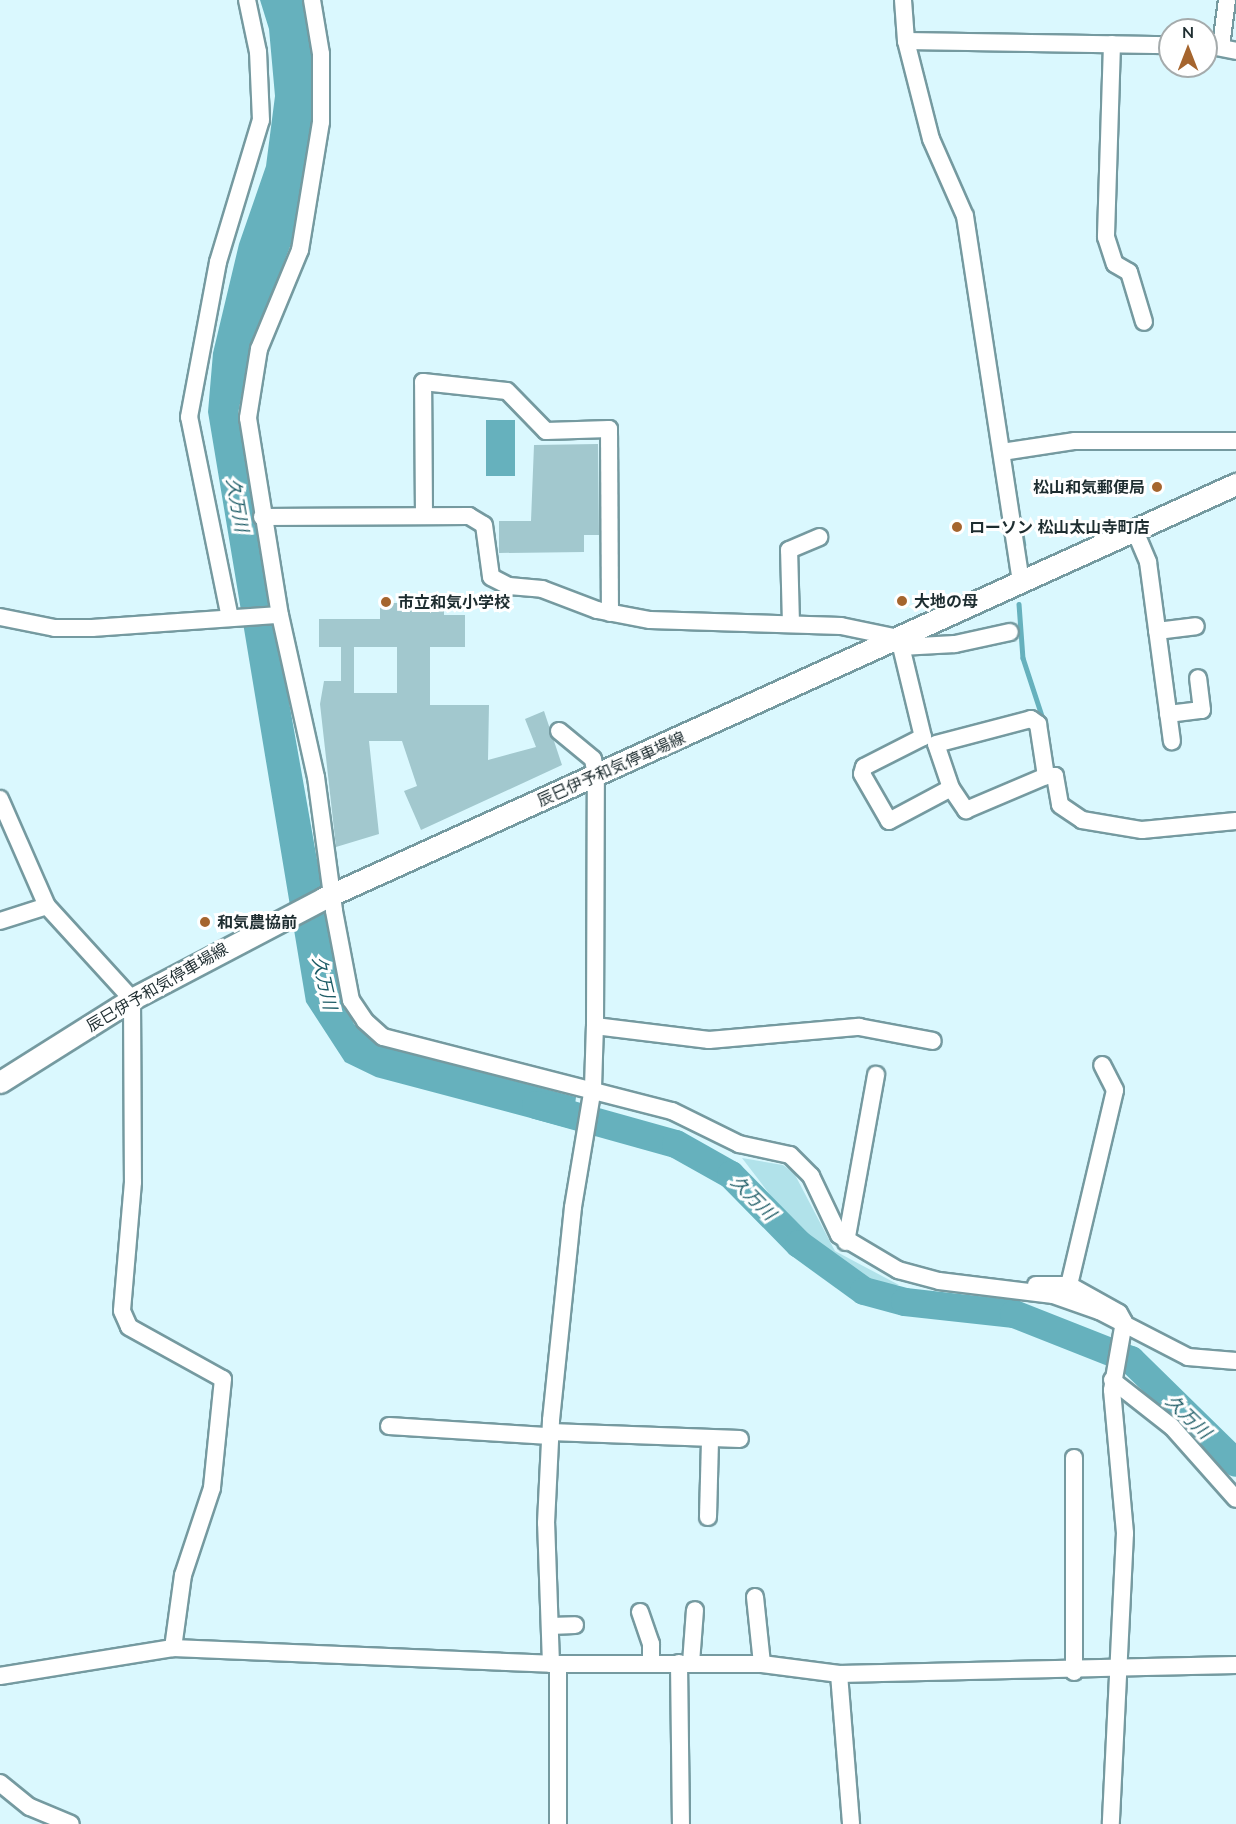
<!DOCTYPE html>
<meta charset="utf-8">
<style>
body{margin:0}
#map{position:relative;width:1236px;height:1824px;overflow:hidden;background:#daf8fe;font-family:Mulish,"Noto Sans JP",sans-serif}
div>[style]{position:absolute}
.green>*{inset:0;background:#b1e2ea}
.water>*{inset:0;background:#66b1bd;transform-origin:0 0}
.stream>*{height:4.5px;margin:-2.25px;padding:0 2.25px;transform-origin:2.25px;border-radius:2.25px;background:#66b1bd}
.river>*{height:28px;margin:-14px;padding:0 14px;transform-origin:14px;border-radius:14px;background:#66b1bd}
.building>*{inset:0;background:#a2c8ce}
.roads{filter:drop-shadow(2px 0 #759aa0) drop-shadow(-2px 0 #759aa0) drop-shadow(0 2px #759aa0) drop-shadow(0 -2px #759aa0)}
.minor>*{height:16px;margin:-8px;padding:0 8px;transform-origin:8px;border-radius:8px;background:#fff}
.major>*{height:21px;margin:-10.5px;padding:0 10.5px;transform-origin:10.5px;border-radius:10.5px;background:#fff}
.dots>*{width:16px;height:16px;translate:-50% -50%;box-sizing:border-box;border:3px solid #fff;border-radius:50%}
span{translate:-50% -50%;white-space:nowrap;text-align:center;line-height:1.15;-webkit-text-stroke:6px #fff;paint-order:stroke}
.poi-label{font-size:16px;color:#1e2d30;font-weight:700}
.right{translate:-100% -50%;text-align:right}
.left{translate:0 -50%;text-align:left}
.street-label{font-size:16px;color:#1e2d30}
.water-label{font-size:18px;color:#1c5b65;font-style:italic}
.north{position:absolute;left:1158px;top:18px;width:60px;height:60px;box-sizing:border-box;background:#fff;border:2px solid #a5abac;border-radius:50%;rotate:0deg;font-size:16px;font-weight:700;line-height:24px;text-align:center;color:#1e2d30}
.north::after{content:'';display:block;margin:auto;width:21px;height:27px;background:#a5652e;clip-path:polygon(50% 0,100% 100%,50% 72%,0 100%)}
</style>
<div id="map">
<div class="green">
<i style="clip-path:polygon(742px 1158px,783px 1165px,794px 1173px,835px 1251px,899px 1285px,883px 1286px,834px 1265px,787px 1217px)"></i>
</div>
<div class="water">
<i style="clip-path:polygon(260px 0,304px 0,314px 55px,313px 117px,291px 244px,250px 351px,238px 414px,341px 995px,354px 1024px,377px 1045px,576px 1097px,572px 1129px,376px 1077px,345px 1062px,306px 1002px,208px 412px,213px 353px,239px 244px,266px 166px,275px 96px,269px 29px)"></i>
<i style="left:486px;top:420px;width:29px;height:56px"></i>
</div>
<div class="stream">
<i style="left:1020px;top:521px;width:24px;rotate:81deg"></i>
<i style="left:1019px;top:604px;width:54px;rotate:85.8deg"></i>
<i style="left:1023px;top:658px;width:67px;rotate:71.8deg"></i>
</div>
<div class="river">
<i style="left:536px;top:1105px;width:145px;rotate:15.6deg"></i>
<i style="left:676px;top:1144px;width:63px;rotate:29.4deg"></i>
<i style="left:731px;top:1175px;width:97px;rotate:45.4deg"></i>
<i style="left:799px;top:1244px;width:80px;rotate:35.9deg"></i>
<i style="left:864px;top:1291px;width:42px;rotate:15deg"></i>
<i style="left:905px;top:1302px;width:110px;rotate:6.3deg"></i>
<i style="left:1014px;top:1314px;width:126px;rotate:21.5deg"></i>
<i style="left:1131px;top:1360px;width:147px;rotate:44.4deg"></i>
</div>
<div class="building">
<i style="clip-path:polygon(598px 444px,599px 535px,584px 535px,584px 552px,499px 553px,499px 521px,531px 521px,534px 445px)"></i>
<i style="clip-path:polygon(evenodd,380px 603px,427px 603px,444px 607px,444px 615px,465px 615px,465px 647px,430px 647px,430px 705px,489px 705px,488px 760px,536px 747px,525px 719px,544px 711px,562px 765px,421px 830px,404px 791px,417px 786px,402px 741px,369px 741px,379px 834px,336px 847px,320px 704px,324px 681px,341px 681px,341px 647px,319px 647px,319px 619px,380px 619px,380px 603px,354px 647px,397px 647px,397px 693px,354px 693px,354px 647px)"></i>
</div>
<div class="roads">
<div class="minor">
<i style="left:312px;top:0;width:55px;rotate:80.5deg"></i>
<i style="left:321px;top:54px;width:68px;rotate:90deg"></i>
<i style="left:321px;top:122px;width:130px;rotate:99.3deg"></i>
<i style="left:300px;top:250px;width:107px;rotate:112.5deg"></i>
<i style="left:259px;top:349px;width:70px;rotate:99.1deg"></i>
<i style="left:248px;top:418px;width:200px;rotate:80.8deg"></i>
<i style="left:280px;top:615px;width:166px;rotate:77.5deg"></i>
<i style="left:316px;top:777px;width:135px;rotate:82.3deg"></i>
<i style="left:334px;top:911px;width:91px;rotate:79.2deg"></i>
<i style="left:351px;top:1000px;width:25px;rotate:56deg"></i>
<i style="left:365px;top:1021px;width:24px;rotate:42deg"></i>
<i style="left:383px;top:1037px;width:298px;rotate:14.4deg"></i>
<i style="left:672px;top:1111px;width:75px;rotate:26.2deg"></i>
<i style="left:739px;top:1144px;width:52px;rotate:12.2deg"></i>
<i style="left:790px;top:1155px;width:30px;rotate:45deg"></i>
<i style="left:811px;top:1176px;width:65px;rotate:64.6deg"></i>
<i style="left:839px;top:1235px;width:69px;rotate:30.7deg"></i>
<i style="left:898px;top:1270px;width:42px;rotate:15deg"></i>
<i style="left:939px;top:1281px;width:115px;rotate:7deg"></i>
<i style="left:1053px;top:1295px;width:49px;rotate:19.2deg"></i>
<i style="left:1099px;top:1311px;width:100px;rotate:27.3deg"></i>
<i style="left:1188px;top:1357px;width:48px;rotate:4.8deg"></i>
<i style="left:903px;top:0;width:41px;rotate:85.8deg"></i>
<i style="left:906px;top:41px;width:101px;rotate:75.7deg"></i>
<i style="left:931px;top:139px;width:84px;rotate:66.2deg"></i>
<i style="left:965px;top:216px;width:371px;rotate:81.3deg"></i>
<i style="left:906px;top:41px;width:264px;rotate:0.9deg"></i>
<i style="left:1112px;top:44px;width:193px;rotate:91.8deg"></i>
<i style="left:1106px;top:237px;width:28px;rotate:72deg"></i>
<i style="left:1115px;top:264px;width:16px;rotate:30deg"></i>
<i style="left:1129px;top:272px;width:52px;rotate:73.3deg"></i>
<i style="left:1206px;top:45px;width:31px;rotate:11deg"></i>
<i style="left:1221px;top:46px;width:46px;rotate:-82.6deg"></i>
<i style="left:1002px;top:452px;width:74px;rotate:-8.6deg"></i>
<i style="left:1075px;top:441px;width:161px"></i>
<i style="left:424px;top:515px;width:133px;rotate:-90.4deg"></i>
<i style="left:423px;top:382px;width:84px;rotate:6.1deg"></i>
<i style="left:507px;top:391px;width:56px;rotate:45.7deg"></i>
<i style="left:546px;top:431px;width:63px;rotate:-1.8deg"></i>
<i style="left:609px;top:429px;width:184px;rotate:89.7deg"></i>
<i style="left:262px;top:517px;width:207px;rotate:-0.3deg"></i>
<i style="left:469px;top:516px;width:17px;rotate:31deg"></i>
<i style="left:484px;top:525px;width:52px;rotate:82.3deg"></i>
<i style="left:491px;top:577px;width:20px;rotate:27deg"></i>
<i style="left:509px;top:586px;width:33px;rotate:5deg"></i>
<i style="left:542px;top:589px;width:59px;rotate:20.9deg"></i>
<i style="left:597px;top:610px;width:54px;rotate:10.7deg"></i>
<i style="left:650px;top:620px;width:191px;rotate:1.8deg"></i>
<i style="left:841px;top:626px;width:59px;rotate:11.7deg"></i>
<i style="left:899px;top:638px;width:102px;rotate:76.4deg"></i>
<i style="left:923px;top:737px;width:66px;rotate:153deg"></i>
<i style="left:864px;top:767px;width:7px;rotate:106deg"></i>
<i style="left:862px;top:774px;width:54px;rotate:60.1deg"></i>
<i style="left:889px;top:821px;width:70px;rotate:-28deg"></i>
<i style="left:951px;top:788px;width:46px;rotate:-108.8deg"></i>
<i style="left:936px;top:744px;width:98px;rotate:-14.7deg"></i>
<i style="left:1031px;top:719px;width:9px;rotate:36deg"></i>
<i style="left:1038px;top:724px;width:53px;rotate:81.3deg"></i>
<i style="left:1046px;top:776px;width:9px"></i>
<i style="left:1055px;top:776px;width:29px;rotate:80deg"></i>
<i style="left:1060px;top:805px;width:27px;rotate:34deg"></i>
<i style="left:1082px;top:820px;width:61px;rotate:9.5deg"></i>
<i style="left:1142px;top:830px;width:94px;rotate:-5.5deg"></i>
<i style="left:1135px;top:531px;width:34px;rotate:67deg"></i>
<i style="left:1148px;top:562px;width:181px;rotate:82.4deg"></i>
<i style="left:0;top:617px;width:56px;rotate:11.3deg"></i>
<i style="left:55px;top:628px;width:37px"></i>
<i style="left:92px;top:628px;width:188px;rotate:-4deg"></i>
<i style="left:230px;top:618px;width:205px;rotate:-101.5deg"></i>
<i style="left:189px;top:417px;width:158px;rotate:-79.4deg"></i>
<i style="left:218px;top:262px;width:148px;rotate:-73.2deg"></i>
<i style="left:261px;top:120px;width:68px;rotate:-92.5deg"></i>
<i style="left:258px;top:52px;width:53px;rotate:-101.9deg"></i>
<i style="left:791px;top:624px;width:74px;rotate:-91.5deg"></i>
<i style="left:789px;top:550px;width:33px;rotate:-23deg"></i>
<i style="left:1157px;top:631px;width:39px;rotate:-7deg"></i>
<i style="left:901px;top:647px;width:54px;rotate:-3.2deg"></i>
<i style="left:955px;top:644px;width:56px;rotate:-12.3deg"></i>
<i style="left:1168px;top:714px;width:34px;rotate:-7deg"></i>
<i style="left:1202px;top:710px;width:32px;rotate:-97deg"></i>
<i style="left:951px;top:788px;width:27px;rotate:56deg"></i>
<i style="left:966px;top:810px;width:87px;rotate:-23deg"></i>
<i style="left:0;top:799px;width:117px;rotate:66.3deg"></i>
<i style="left:47px;top:906px;width:126px;rotate:47.6deg"></i>
<i style="left:132px;top:999px;width:183px;rotate:89.7deg"></i>
<i style="left:133px;top:1182px;width:129px;rotate:94.9deg"></i>
<i style="left:122px;top:1311px;width:17px;rotate:66deg"></i>
<i style="left:129px;top:1327px;width:107px;rotate:29deg"></i>
<i style="left:223px;top:1379px;width:110px;rotate:95.8deg"></i>
<i style="left:212px;top:1488px;width:92px;rotate:108.4deg"></i>
<i style="left:183px;top:1575px;width:74px;rotate:97.8deg"></i>
<i style="left:0;top:921px;width:49px;rotate:-17.7deg"></i>
<i style="left:595px;top:1026px;width:115px;rotate:7deg"></i>
<i style="left:709px;top:1040px;width:151px;rotate:-5deg"></i>
<i style="left:859px;top:1027px;width:75px;rotate:10.7deg"></i>
<i style="left:846px;top:1242px;width:170px;rotate:-79.8deg"></i>
<i style="left:1036px;top:1285px;width:33px"></i>
<i style="left:1069px;top:1285px;width:57px;rotate:29.2deg"></i>
<i style="left:1119px;top:1313px;width:10px;rotate:61deg"></i>
<i style="left:1124px;top:1322px;width:69px;rotate:100deg"></i>
<i style="left:1112px;top:1390px;width:144px;rotate:84.8deg"></i>
<i style="left:1125px;top:1533px;width:291px;rotate:92.8deg"></i>
<i style="left:1069px;top:1285px;width:200px;rotate:-76.7deg"></i>
<i style="left:1115px;top:1090px;width:28px;rotate:-117deg"></i>
<i style="left:1112px;top:1380px;width:76px;rotate:38.1deg"></i>
<i style="left:1172px;top:1427px;width:96px;rotate:48.4deg"></i>
<i style="left:389px;top:1426px;width:161px;rotate:3.6deg"></i>
<i style="left:550px;top:1432px;width:190px;rotate:2.1deg"></i>
<i style="left:1074px;top:1458px;width:214px;rotate:90deg"></i>
<i style="left:708px;top:1517px;width:78px;rotate:-88.5deg"></i>
<i style="left:755px;top:1597px;width:67px;rotate:84deg"></i>
<i style="left:640px;top:1612px;width:34px;rotate:71deg"></i>
<i style="left:651px;top:1644px;width:19px;rotate:90deg"></i>
<i style="left:550px;top:1626px;width:25px;rotate:-2deg"></i>
<i style="left:679px;top:1663px;width:161px;rotate:89.3deg"></i>
<i style="left:691px;top:1663px;width:53px;rotate:-85.7deg"></i>
<i style="left:551px;top:1664px;width:141px;rotate:-92deg"></i>
<i style="left:546px;top:1523px;width:103px;rotate:-87.2deg"></i>
<i style="left:551px;top:1420px;width:214px;rotate:-84.1deg"></i>
<i style="left:573px;top:1207px;width:121px;rotate:-80.5deg"></i>
<i style="left:593px;top:1088px;width:62px;rotate:-88.2deg"></i>
<i style="left:595px;top:1026px;width:250px;rotate:-89.8deg"></i>
<i style="left:596px;top:776px;width:17px;rotate:-100deg"></i>
<i style="left:593px;top:759px;width:44px;rotate:-140.5deg"></i>
<i style="left:839px;top:1674px;width:150px;rotate:85.4deg"></i>
<i style="left:0;top:1676px;width:175px;rotate:-9.2deg"></i>
<i style="left:173px;top:1648px;width:378px;rotate:2.4deg"></i>
<i style="left:551px;top:1664px;width:211px"></i>
<i style="left:762px;top:1664px;width:78px;rotate:7.4deg"></i>
<i style="left:839px;top:1674px;width:397px;rotate:-1.3deg"></i>
<i style="left:0;top:1783px;width:38px;rotate:39deg"></i>
<i style="left:30px;top:1807px;width:44px;rotate:22.5deg"></i>
<i style="left:558px;top:1824px;width:160px;rotate:-90deg"></i>
</div>
<div class="major">
<i style="left:0;top:1082px;width:156px;rotate:-32.2deg"></i>
<i style="left:132px;top:999px;width:217px;rotate:-27.7deg"></i>
<i style="left:324px;top:898px;width:1002px;rotate:-24.42deg"></i>
</div>
</div>
<div class="dots">
<i style="left:1157px;top:487px;background:#a5652e"></i>
<i style="left:957px;top:527px;background:#a5652e"></i>
<i style="left:902px;top:601px;background:#a5652e"></i>
<i style="left:386px;top:602px;background:#a5652e"></i>
<i style="left:205px;top:922px;background:#a5652e"></i>
</div>
<div class="poi-label">
<span class="right" style="left:1145px;top:487px">松山和気郵便局</span>
<span class="left" style="left:969px;top:527px">ローソン 松山太山寺町店</span>
<span class="left" style="left:914px;top:601px">大地の母</span>
<span class="left" style="left:398px;top:602px">市立和気小学校</span>
<span class="left" style="left:217px;top:922px">和気農協前</span>
</div>
<div class="street-label">
<span style="left:611px;top:769px;rotate:-24deg">辰巳伊予和気停車場線</span>
<span style="left:157px;top:987px;rotate:-30deg">辰巳伊予和気停車場線</span>
</div>
<div class="water-label">
<span style="left:237px;top:505px;rotate:80deg">久万川</span>
<span style="left:324px;top:983px;rotate:77deg">久万川</span>
<span style="left:753px;top:1198px;rotate:45deg">久万川</span>
<span style="left:1188px;top:1417px;rotate:44deg">久万川</span>
</div>
<div class="north">N</div>
</div>
